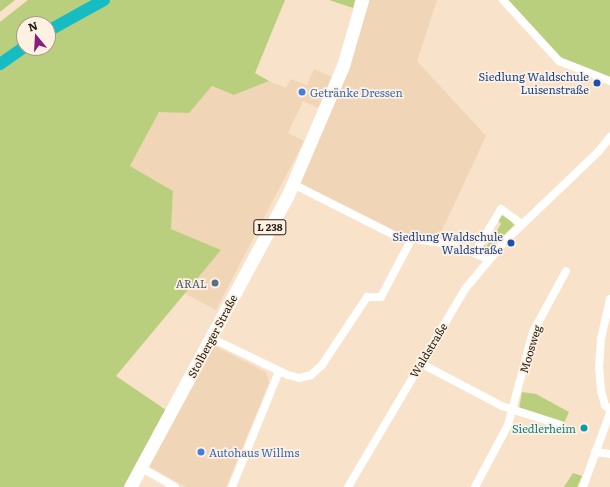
<!DOCTYPE html>
<meta charset="utf-8">
<style>
body{margin:0}
#map{position:relative;width:610px;height:487px;overflow:hidden;background:#f8e2c9;font-family:Literata,serif}
div>[style]{position:absolute}
.built>*{inset:0;background:#f1d5b7}
.green>*{inset:0;background:#bacf7e}
.river>*{height:12px;margin:-6px;padding:0 6px;transform-origin:6px;border-radius:6px;background:#15bdc3}
.minor>*{height:8px;margin:-4px;padding:0 4px;transform-origin:4px;border-radius:4px;background:#fff}
.primary>*{height:13px;margin:-6.5px;padding:0 6.5px;transform-origin:6.5px;border-radius:6.5px;background:#fff}
.dots>*{width:11px;height:11px;translate:-50% -50%;box-sizing:border-box;border:2px solid #fef1e2;border-radius:50%}
span{translate:-50% -50%;white-space:nowrap;text-align:center;line-height:1.15;-webkit-text-stroke:3.5px #fef1e2;paint-order:stroke}
.shield-label span{padding:1px 3px;background:#fef1e2;border:1px solid;border-radius:3px;-webkit-text-stroke-width:0}
.shield-label{font-size:10px;color:#211910;font-weight:700}
.transit-label{font-size:11px;color:#164399}
.right{translate:-100% -50%;text-align:right}
.shop-label{font-size:11px;color:#366cbe}
.left{translate:0 -50%;text-align:left}
.service-label{font-size:11px;color:#4e5e75}
.street-label{font-size:11px;color:#211910}
.culture-label{font-size:11px;color:#0d838f}
.north{position:absolute;left:16px;top:16px;width:40px;height:40px;box-sizing:border-box;background:#fef1e2;border:1px solid #a69b8e;border-radius:50%;rotate:342deg;font-size:11px;font-weight:700;line-height:16px;text-align:center;color:#211910}
.north::after{content:'';display:block;margin:auto;width:14px;height:18px;background:#891c80;clip-path:polygon(50% 0,100% 100%,50% 72%,0 100%)}
</style>
<div id="map">
<div class="built">
<i style="clip-path:polygon(368px 0,437px 0,417px 61px,486px 136px,438px 239px,396px 233px,300px 184px,343px 82px)"></i>
<i style="clip-path:polygon(314px 69px,332px 77px,318px 108px,303px 101px,288px 133px,304px 141px,216px 310px,184px 293px,221px 250px,171px 229px,173px 191px,130px 166px,159px 112px,189px 112px,212px 86px,234px 95px,269px 81px,286px 88px,291px 79px,307px 85px)"></i>
<i style="clip-path:polygon(213px 345px,266px 372px,269px 383px,226px 487px,186px 487px,148px 466px)"></i>
</div>
<div class="green">
<i style="clip-path:polygon(0 0,15px 0,0 12px)"></i>
<i style="clip-path:polygon(evenodd,28px 0,285px 0,255px 73px,269px 81px,234px 95px,212px 86px,189px 113px,159px 112px,130px 166px,173px 191px,171px 229px,221px 250px,116px 376px,166px 410px,124px 487px,0 487px,0 22px,28px 0,24px 24px,48px 24px,48px 48px,24px 48px,24px 24px)"></i>
<i style="clip-path:polygon(329px 0,355px 0,353px 8px)"></i>
<i style="clip-path:polygon(507px 0,610px 0,610px 78px,561px 59px)"></i>
<i style="clip-path:polygon(499px 215px,505px 215px,514px 225px,485px 254px,480px 249px,483px 243px,486px 247px,501px 224px,497px 219px)"></i>
<i style="clip-path:polygon(522px 392px,536px 394px,569px 412px,564px 423px,519px 409px)"></i>
<i style="clip-path:polygon(573px 473px,582px 476px,577px 487px,564px 487px)"></i>
</div>
<div class="river">
<i style="left:48px;top:31px;width:64px;rotate:-29deg"></i>
<i style="left:0;top:64px;width:29px;rotate:-35deg"></i>
</div>
<div class="minor">
<i style="left:503px;top:0;width:83px;rotate:47.4deg"></i>
<i style="left:559px;top:61px;width:55px;rotate:21.4deg"></i>
<i style="left:293px;top:184px;width:115px;rotate:26.8deg"></i>
<i style="left:396px;top:236px;width:59px;rotate:8.8deg"></i>
<i style="left:454px;top:245px;width:38px;rotate:22deg"></i>
<i style="left:475px;top:252px;width:50px;rotate:-58.8deg"></i>
<i style="left:501px;top:209px;width:26px;rotate:36deg"></i>
<i style="left:610px;top:299px;width:41px;rotate:102.7deg"></i>
<i style="left:601px;top:339px;width:28px;rotate:94deg"></i>
<i style="left:599px;top:367px;width:24px;rotate:85deg"></i>
<i style="left:601px;top:391px;width:15px;rotate:74deg"></i>
<i style="left:605px;top:405px;width:7px;rotate:45deg"></i>
<i style="left:211px;top:338px;width:85px;rotate:25.7deg"></i>
<i style="left:288px;top:375px;width:11px;rotate:15deg"></i>
<i style="left:299px;top:378px;width:12px;rotate:-14deg"></i>
<i style="left:311px;top:375px;width:15px;rotate:-42deg"></i>
<i style="left:322px;top:365px;width:82px;rotate:-56.5deg"></i>
<i style="left:367px;top:297px;width:14px"></i>
<i style="left:381px;top:297px;width:64px;rotate:-62.2deg"></i>
<i style="left:420px;top:363px;width:93px;rotate:27.7deg"></i>
<i style="left:502px;top:406px;width:62px;rotate:17.9deg"></i>
<i style="left:595px;top:452px;width:15px;rotate:8deg"></i>
<i style="left:142px;top:468px;width:38px;rotate:30deg"></i>
<i style="left:232px;top:487px;width:125px;rotate:-67.9deg"></i>
<i style="left:348px;top:487px;width:230px;rotate:-59.4deg"></i>
<i style="left:465px;top:289px;width:65px;rotate:-50deg"></i>
<i style="left:507px;top:239px;width:127px;rotate:-43.7deg"></i>
<i style="left:599px;top:151px;width:18px;rotate:-52deg"></i>
<i style="left:475px;top:487px;width:70px;rotate:-62deg"></i>
<i style="left:508px;top:425px;width:96px;rotate:-75deg"></i>
<i style="left:533px;top:332px;width:69px;rotate:-61.6deg"></i>
<i style="left:583px;top:487px;width:79px;rotate:-70deg"></i>
</div>
<div class="primary">
<i style="left:130px;top:487px;width:330px;rotate:-61.6deg"></i>
<i style="left:287px;top:197px;width:142px;rotate:-66.9deg"></i>
<i style="left:343px;top:66px;width:69px;rotate:-73.9deg"></i>
</div>
<div class="dots">
<i style="left:597px;top:83px;background:#1a4fb4"></i>
<i style="left:302px;top:92px;background:#3f7fe0"></i>
<i style="left:511px;top:243px;background:#1a4fb4"></i>
<i style="left:215px;top:283px;background:#5c6f8a"></i>
<i style="left:584px;top:428px;background:#0f9aa8"></i>
<i style="left:201px;top:452px;background:#3f7fe0"></i>
</div>
<div class="shield-label">
<span style="left:270px;top:227px">L 238</span>
</div>
<div class="transit-label">
<span class="right" style="left:589px;top:83px">Siedlung Waldschule<br>Luisenstraße</span>
<span class="right" style="left:503px;top:243px">Siedlung Waldschule<br>Waldstraße</span>
</div>
<div class="shop-label">
<span class="left" style="left:310px;top:92px">Getränke Dressen</span>
<span class="left" style="left:209px;top:452px">Autohaus Willms</span>
</div>
<div class="service-label">
<span class="right" style="left:207px;top:283px">ARAL</span>
</div>
<div class="street-label">
<span style="left:212px;top:336px;rotate:-62deg">Stolberger Straße</span>
<span style="left:530px;top:349px;rotate:-73deg">Moosweg</span>
<span style="left:428px;top:350px;rotate:-59deg">Waldstraße</span>
</div>
<div class="culture-label">
<span class="right" style="left:576px;top:428px">Siedlerheim</span>
</div>
<div class="north">N</div>
</div>
